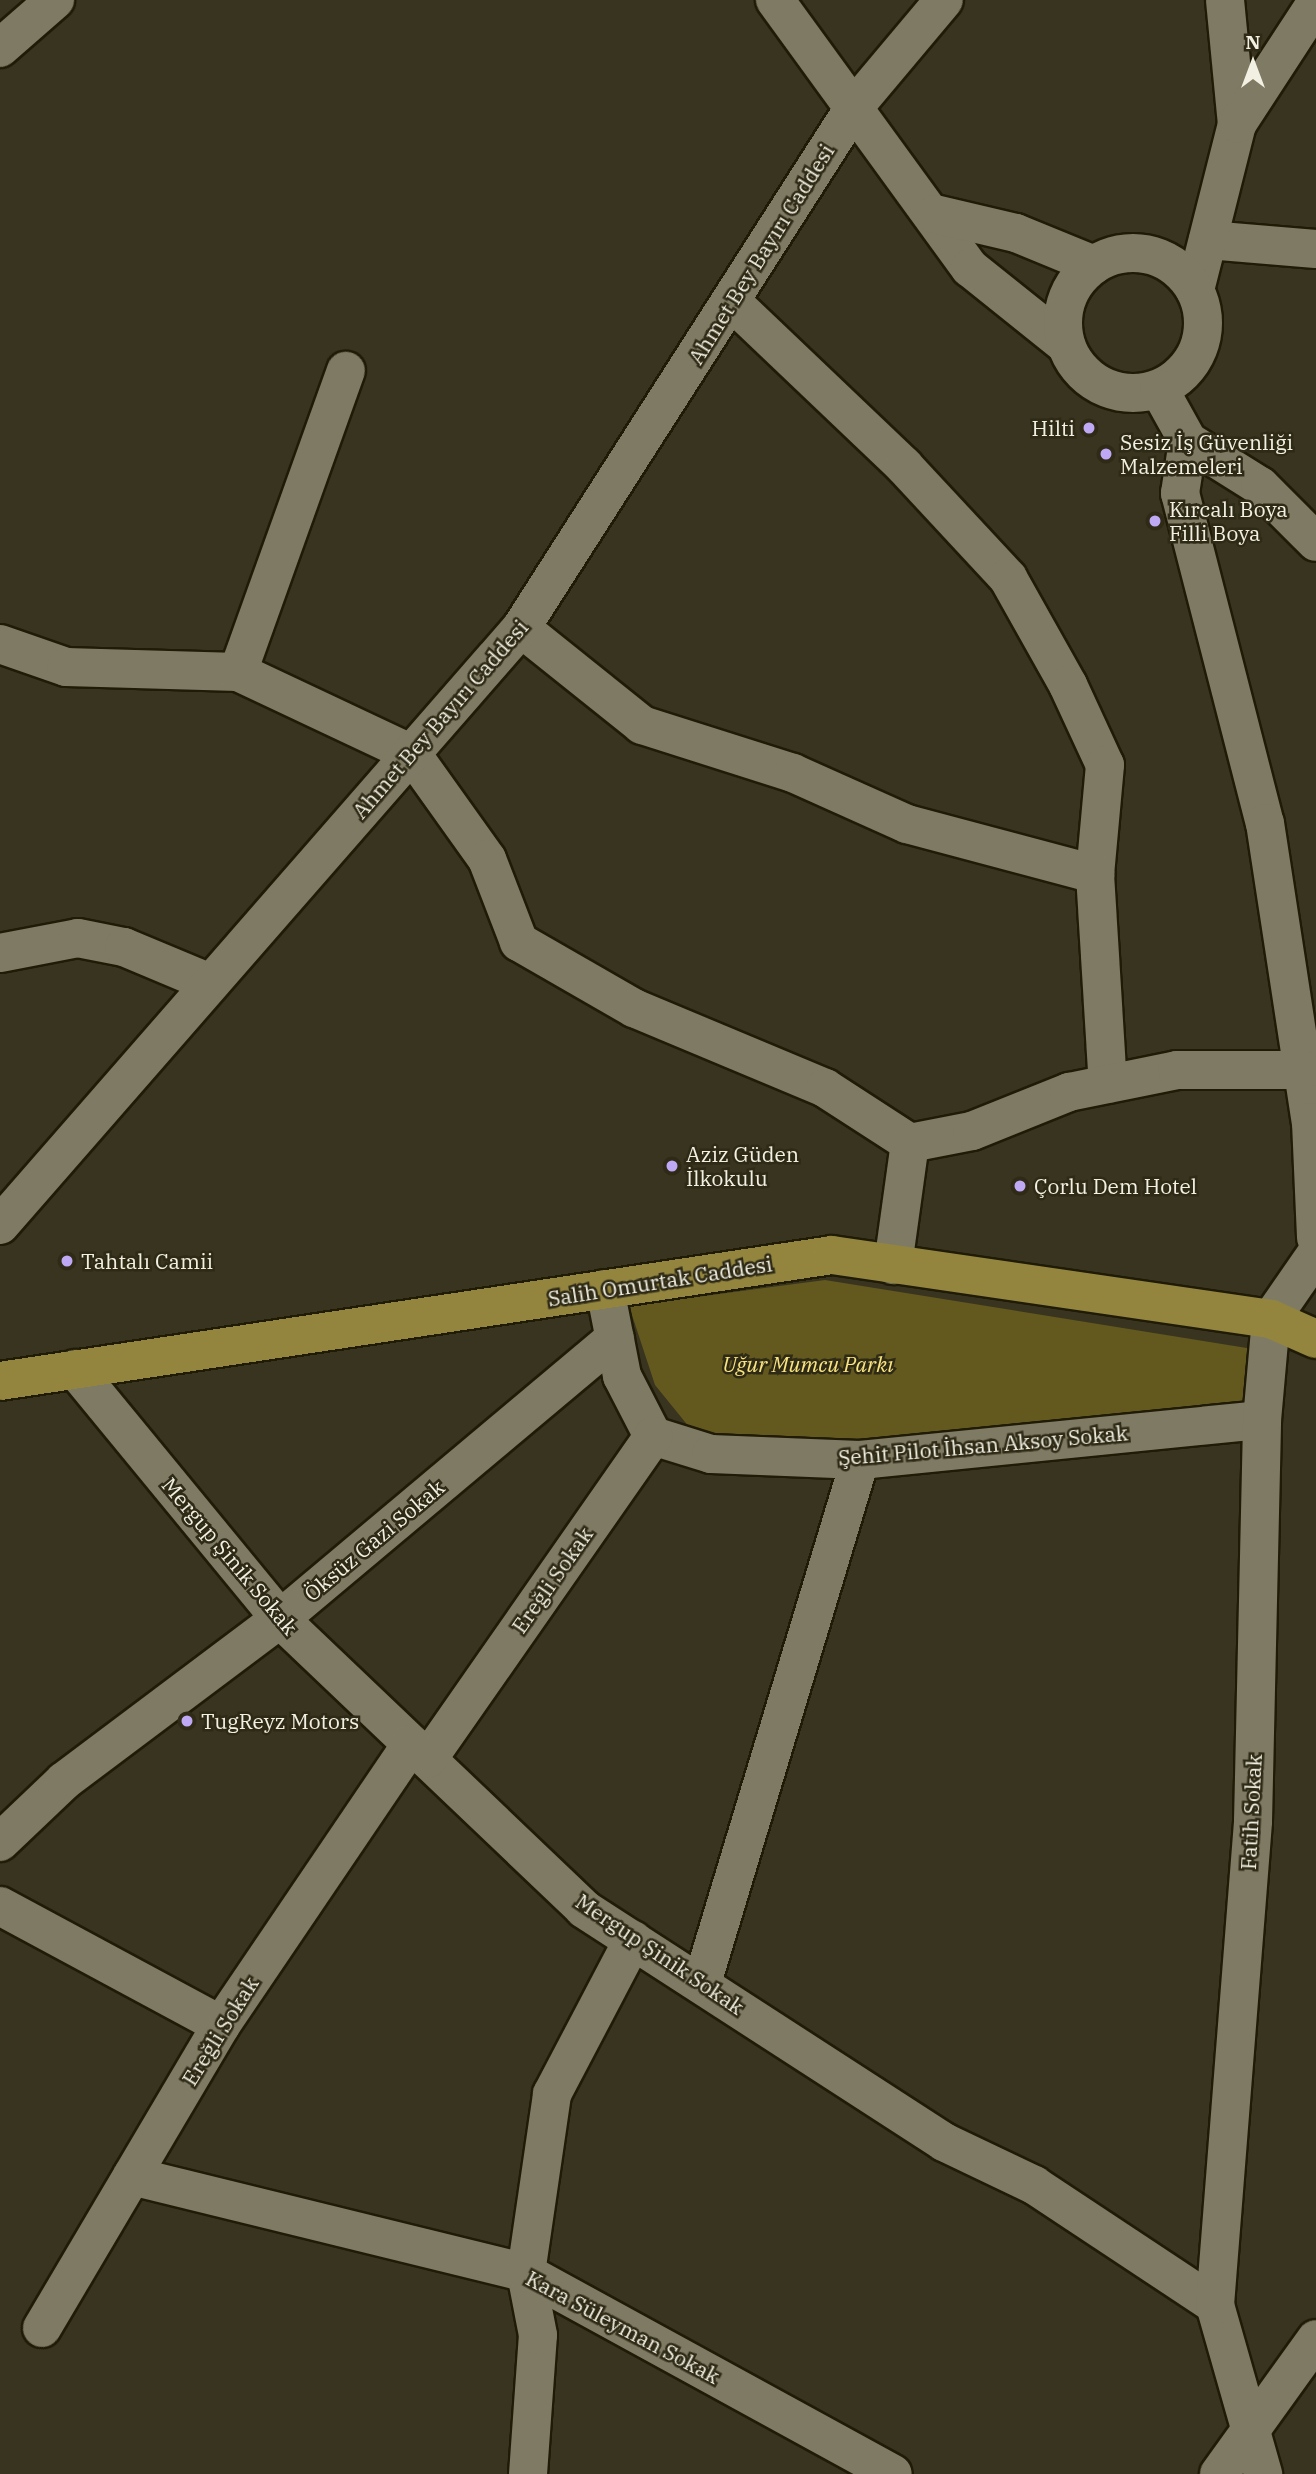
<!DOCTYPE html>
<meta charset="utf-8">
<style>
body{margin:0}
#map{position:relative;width:1316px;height:2474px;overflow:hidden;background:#38341f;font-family:"IBM Plex Serif",serif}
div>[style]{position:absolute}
.green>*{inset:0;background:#63581e}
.roads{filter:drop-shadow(2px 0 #1f1b07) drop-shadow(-2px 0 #1f1b07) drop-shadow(0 2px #1f1b07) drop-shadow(0 -2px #1f1b07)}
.street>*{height:38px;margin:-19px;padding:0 19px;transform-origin:19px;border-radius:19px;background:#7f7a63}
.secondary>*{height:38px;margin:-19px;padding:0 19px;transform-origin:19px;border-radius:19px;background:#7f7a63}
.secondary>.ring{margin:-19px;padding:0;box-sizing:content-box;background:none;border:38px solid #7f7a63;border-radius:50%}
.primary>*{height:38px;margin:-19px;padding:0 19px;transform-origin:19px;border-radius:19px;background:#93853e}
.dots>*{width:19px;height:19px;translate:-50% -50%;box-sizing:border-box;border:4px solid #2e2a15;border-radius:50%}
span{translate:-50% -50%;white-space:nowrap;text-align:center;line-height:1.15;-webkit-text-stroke:5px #2e2a15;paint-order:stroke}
.street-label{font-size:21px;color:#f2f0e3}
.poi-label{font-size:21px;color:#f2f0e3}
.right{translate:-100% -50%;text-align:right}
.left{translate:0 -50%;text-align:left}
.park-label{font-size:21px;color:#fae580;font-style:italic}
.north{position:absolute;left:1218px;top:28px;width:70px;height:70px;-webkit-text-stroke:5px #2e2a15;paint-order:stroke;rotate:0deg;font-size:19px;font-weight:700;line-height:28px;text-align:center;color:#f2f0e3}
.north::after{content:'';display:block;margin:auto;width:24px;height:32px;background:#f2f0e3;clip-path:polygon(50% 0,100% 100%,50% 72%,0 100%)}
</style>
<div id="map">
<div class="green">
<i style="clip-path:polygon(825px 1280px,1253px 1349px,1262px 1420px,867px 1438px,711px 1454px,655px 1385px,629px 1306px)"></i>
</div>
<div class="roads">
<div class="street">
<i style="left:1225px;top:0;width:125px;rotate:84.5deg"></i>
<i style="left:0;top:48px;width:73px;rotate:-41.1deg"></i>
<i style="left:1208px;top:240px;width:108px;rotate:4.8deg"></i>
<i style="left:1195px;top:290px;width:171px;rotate:-75.8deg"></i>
<i style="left:1237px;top:124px;width:145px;rotate:-56.9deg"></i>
<i style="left:731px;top:301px;width:239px;rotate:43.6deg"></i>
<i style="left:904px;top:466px;width:153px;rotate:47.1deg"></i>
<i style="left:1008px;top:578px;width:123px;rotate:60.7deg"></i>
<i style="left:1068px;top:685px;width:88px;rotate:65.2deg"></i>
<i style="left:1105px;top:765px;width:109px;rotate:95.2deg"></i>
<i style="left:1095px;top:874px;width:210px;rotate:86.5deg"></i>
<i style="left:1188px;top:441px;width:53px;rotate:98.7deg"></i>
<i style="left:1180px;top:493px;width:341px;rotate:75.6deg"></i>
<i style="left:1265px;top:823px;width:303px;rotate:81.3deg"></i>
<i style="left:1311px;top:1122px;width:116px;rotate:87.5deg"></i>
<i style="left:521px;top:628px;width:155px;rotate:38.7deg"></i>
<i style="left:642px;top:725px;width:158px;rotate:17.6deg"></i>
<i style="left:793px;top:773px;width:125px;rotate:24.1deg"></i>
<i style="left:907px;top:824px;width:195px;rotate:14.9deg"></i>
<i style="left:0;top:644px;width:70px;rotate:19.2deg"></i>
<i style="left:66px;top:667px;width:172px;rotate:1.7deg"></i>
<i style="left:238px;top:672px;width:192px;rotate:25.2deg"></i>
<i style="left:412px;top:754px;width:129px;rotate:54.5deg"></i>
<i style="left:487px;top:859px;width:89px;rotate:68.9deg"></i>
<i style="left:519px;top:942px;width:133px;rotate:29.9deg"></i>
<i style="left:634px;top:1008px;width:207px;rotate:22.7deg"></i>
<i style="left:825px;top:1088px;width:101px;rotate:32.9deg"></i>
<i style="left:910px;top:1143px;width:63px;rotate:-11deg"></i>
<i style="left:972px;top:1131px;width:105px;rotate:-21.9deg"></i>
<i style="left:1069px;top:1092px;width:110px;rotate:-11.5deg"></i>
<i style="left:1177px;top:1070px;width:126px"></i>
<i style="left:238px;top:672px;width:320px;rotate:-70.3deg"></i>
<i style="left:0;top:953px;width:79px;rotate:-10.9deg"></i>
<i style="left:78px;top:938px;width:47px;rotate:11.1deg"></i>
<i style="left:124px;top:947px;width:93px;rotate:22.7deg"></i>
<i style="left:893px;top:1265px;width:123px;rotate:-82.1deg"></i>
<i style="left:605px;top:1289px;width:89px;rotate:78.9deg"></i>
<i style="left:622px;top:1376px;width:68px;rotate:62.7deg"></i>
<i style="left:653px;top:1436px;width:61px;rotate:17.2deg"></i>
<i style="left:711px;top:1454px;width:149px;rotate:2.3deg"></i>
<i style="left:860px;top:1460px;width:404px;rotate:-5.7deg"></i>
<i style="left:75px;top:1369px;width:323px;rotate:50.6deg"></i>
<i style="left:280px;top:1619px;width:420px;rotate:43.6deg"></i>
<i style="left:584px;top:1909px;width:429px;rotate:32.9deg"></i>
<i style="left:944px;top:2142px;width:100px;rotate:25.5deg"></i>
<i style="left:1034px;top:2185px;width:217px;rotate:33.5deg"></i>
<i style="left:1215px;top:2305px;width:176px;rotate:74.1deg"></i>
<i style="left:428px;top:1759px;width:394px;rotate:-55.1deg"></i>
<i style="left:0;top:1842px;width:88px;rotate:-43.6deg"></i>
<i style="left:64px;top:1781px;width:270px;rotate:-36.9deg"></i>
<i style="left:280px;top:1619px;width:437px;rotate:-40deg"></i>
<i style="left:0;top:1906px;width:251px;rotate:28.3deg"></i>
<i style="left:702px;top:1983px;width:546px;rotate:-73.19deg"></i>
<i style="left:132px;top:2176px;width:406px;rotate:13.8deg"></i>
<i style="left:526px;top:2273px;width:418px;rotate:28.7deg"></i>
<i style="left:1215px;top:2305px;width:485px;rotate:-85.5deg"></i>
<i style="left:1253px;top:1821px;width:401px;rotate:-88.7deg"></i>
<i style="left:1262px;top:1420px;width:101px;rotate:-84.9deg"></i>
<i style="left:1271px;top:1319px;width:79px;rotate:-55.3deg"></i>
<i style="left:42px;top:2328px;width:352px;rotate:-59.4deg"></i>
<i style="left:221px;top:2025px;width:339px;rotate:-55.9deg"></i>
<i style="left:528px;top:2474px;width:139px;rotate:-85.9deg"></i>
<i style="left:538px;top:2335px;width:63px;rotate:-101deg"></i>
<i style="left:526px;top:2273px;width:181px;rotate:-81.7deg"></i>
<i style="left:552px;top:2094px;width:174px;rotate:-62.3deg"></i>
<i style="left:1219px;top:2474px;width:166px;rotate:-54.3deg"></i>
</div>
<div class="secondary">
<i style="left:775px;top:0;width:331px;rotate:54deg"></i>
<i style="left:970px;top:268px;width:123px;rotate:38.7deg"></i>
<i style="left:935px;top:214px;width:83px;rotate:13.2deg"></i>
<i style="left:1016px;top:233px;width:84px;rotate:22.3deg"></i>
<i class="ring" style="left:1063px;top:253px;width:102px;height:102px"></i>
<i style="left:1159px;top:389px;width:60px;rotate:60.9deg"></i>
<i style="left:1188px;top:441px;width:85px;rotate:32deg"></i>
<i style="left:1260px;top:486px;width:79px;rotate:45deg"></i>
<i style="left:0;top:1225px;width:792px;rotate:-48.89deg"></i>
<i style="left:521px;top:628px;width:620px;rotate:-57.39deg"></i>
<i style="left:855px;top:106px;width:138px;rotate:-50deg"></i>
</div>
<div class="primary">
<i style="left:0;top:1381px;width:841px;rotate:-8.61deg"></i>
<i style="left:832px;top:1255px;width:444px;rotate:8.3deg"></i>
<i style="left:1271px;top:1319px;width:49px;rotate:24deg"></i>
</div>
</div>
<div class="dots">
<i style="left:1089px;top:428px;background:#bfa9f4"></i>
<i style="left:1106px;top:454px;background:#bfa9f4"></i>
<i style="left:1155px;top:521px;background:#bfa9f4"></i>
<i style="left:672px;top:1166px;background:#bfa9f4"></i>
<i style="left:1020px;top:1186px;background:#bfa9f4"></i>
<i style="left:67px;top:1261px;background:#bfa9f4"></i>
<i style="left:187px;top:1721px;background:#bfa9f4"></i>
</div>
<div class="street-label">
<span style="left:761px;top:254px;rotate:-58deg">Ahmet Bey Bayırı Caddesi</span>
<span style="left:440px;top:719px;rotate:-49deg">Ahmet Bey Bayırı Caddesi</span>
<span style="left:660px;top:1281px;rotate:-9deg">Salih Omurtak Caddesi</span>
<span style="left:983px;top:1445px;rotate:-5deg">Şehit Pilot İhsan Aksoy Sokak</span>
<span style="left:374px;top:1540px;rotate:-40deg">Öksüz Gazi Sokak</span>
<span style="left:230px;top:1556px;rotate:50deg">Mergup Şinik Sokak</span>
<span style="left:552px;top:1580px;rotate:-55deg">Ereğli Sokak</span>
<span style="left:1251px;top:1812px;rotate:-87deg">Fatih Sokak</span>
<span style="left:660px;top:1954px;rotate:34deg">Mergup Şinik Sokak</span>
<span style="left:220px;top:2031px;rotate:-58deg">Ereğli Sokak</span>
<span style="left:623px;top:2327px;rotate:28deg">Kara Süleyman Sokak</span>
</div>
<div class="poi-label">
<span class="right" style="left:1075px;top:428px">Hilti</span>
<span class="left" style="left:1120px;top:454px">Sesiz İş Güvenliği<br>Malzemeleri</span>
<span class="left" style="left:1169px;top:521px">Kırcalı Boya<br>Filli Boya</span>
<span class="left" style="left:686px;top:1166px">Aziz Güden<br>İlkokulu</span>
<span class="left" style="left:1034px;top:1186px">Çorlu Dem Hotel</span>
<span class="left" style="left:81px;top:1261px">Tahtalı Camii</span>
<span class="left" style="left:201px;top:1721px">TugReyz Motors</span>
</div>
<div class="park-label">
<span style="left:808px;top:1364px">Uğur Mumcu Parkı</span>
</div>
<div class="north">N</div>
</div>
